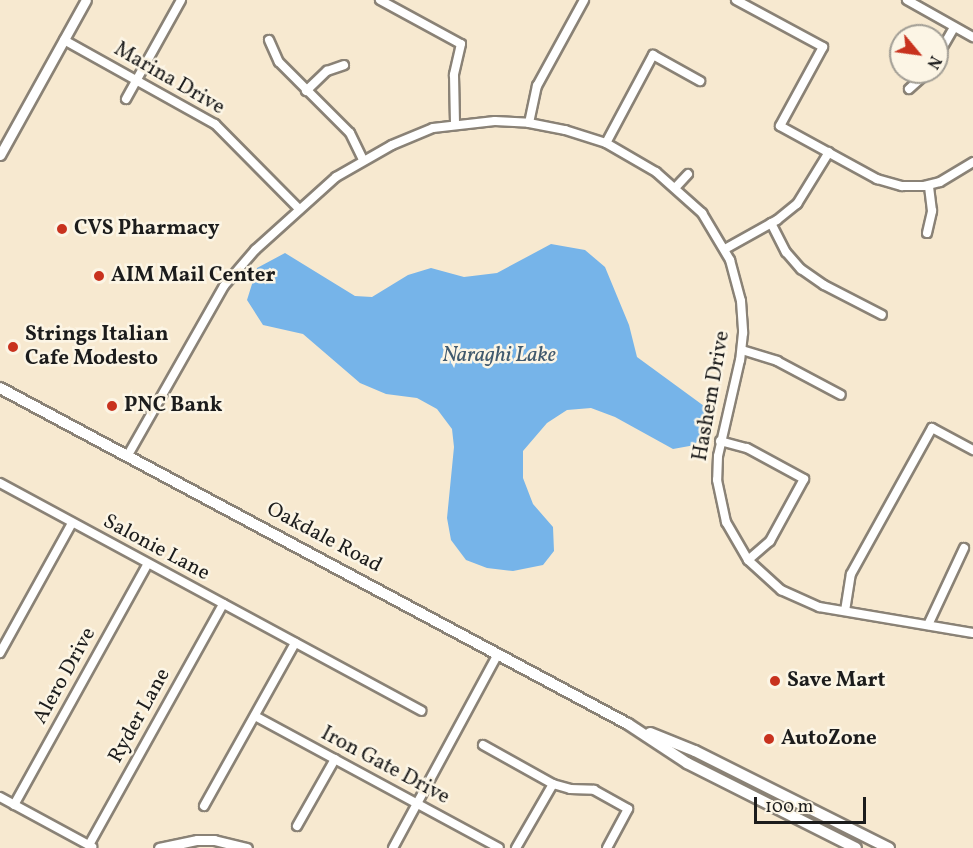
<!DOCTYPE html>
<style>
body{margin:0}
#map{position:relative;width:973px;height:848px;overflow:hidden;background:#f7e9d0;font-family:Vollkorn,serif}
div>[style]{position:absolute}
.water>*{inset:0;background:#76b4e9}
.roads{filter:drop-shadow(2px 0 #8a8276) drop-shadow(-2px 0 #8a8276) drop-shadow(0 2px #8a8276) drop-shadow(0 -2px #8a8276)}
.minor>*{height:8px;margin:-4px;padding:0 4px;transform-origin:4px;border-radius:4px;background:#fff}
.tertiary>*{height:9px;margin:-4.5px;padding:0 4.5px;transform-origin:4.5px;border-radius:4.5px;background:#fff}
.secondary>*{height:10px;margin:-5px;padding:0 5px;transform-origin:5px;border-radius:5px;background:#fff}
.dots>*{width:16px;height:16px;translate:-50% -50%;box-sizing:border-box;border:3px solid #fcf5e5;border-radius:50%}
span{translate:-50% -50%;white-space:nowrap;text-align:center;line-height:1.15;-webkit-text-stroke:5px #fcf5e5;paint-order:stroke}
.street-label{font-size:21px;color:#1c1c1c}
.poi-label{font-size:21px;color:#1c1c1c;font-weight:700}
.left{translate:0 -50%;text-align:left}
.water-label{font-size:22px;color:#40596e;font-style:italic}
.north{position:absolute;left:889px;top:24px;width:60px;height:60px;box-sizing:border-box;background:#fcf5e5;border:2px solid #a29e95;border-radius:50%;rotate:119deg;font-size:16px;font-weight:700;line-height:24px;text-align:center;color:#1c1c1c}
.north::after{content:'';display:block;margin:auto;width:21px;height:27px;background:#c8321e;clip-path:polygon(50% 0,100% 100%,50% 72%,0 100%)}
.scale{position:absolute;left:754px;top:797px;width:112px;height:27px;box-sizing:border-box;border:3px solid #1c1c1c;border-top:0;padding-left:8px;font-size:18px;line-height:21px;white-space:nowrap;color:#1c1c1c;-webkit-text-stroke:4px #fcf5e5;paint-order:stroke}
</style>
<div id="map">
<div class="water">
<i style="clip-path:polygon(551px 244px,585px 250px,605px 267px,629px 325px,637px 357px,704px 406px,705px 426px,695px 445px,673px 449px,615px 417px,591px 408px,567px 410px,547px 423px,523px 451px,523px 478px,533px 504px,553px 527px,554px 551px,543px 565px,513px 571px,487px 568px,466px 560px,451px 540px,447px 518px,454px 447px,452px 429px,437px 409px,417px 398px,386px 394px,360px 383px,303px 334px,263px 325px,247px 300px,257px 268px,285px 253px,355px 296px,372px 297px,408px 275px,431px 268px,464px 277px,497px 273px)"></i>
</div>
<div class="roads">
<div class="minor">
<i style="left:380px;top:0;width:92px;rotate:28.5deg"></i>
<i style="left:461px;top:44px;width:32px;rotate:103deg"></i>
<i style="left:454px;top:75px;width:49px;rotate:88.8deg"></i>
<i style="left:736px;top:0;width:99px;rotate:28.4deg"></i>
<i style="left:823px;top:47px;width:90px;rotate:118.6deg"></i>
<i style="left:780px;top:126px;width:111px;rotate:28.7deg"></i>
<i style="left:877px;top:179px;width:26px;rotate:16deg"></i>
<i style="left:902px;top:186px;width:22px"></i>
<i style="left:924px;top:186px;width:16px;rotate:-14deg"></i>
<i style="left:940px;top:182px;width:39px;rotate:-31deg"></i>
<i style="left:907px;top:0;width:76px;rotate:29.3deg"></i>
<i style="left:64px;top:40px;width:173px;rotate:29.1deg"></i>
<i style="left:215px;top:124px;width:120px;rotate:45.3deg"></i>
<i style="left:269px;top:40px;width:24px;rotate:66deg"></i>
<i style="left:279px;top:62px;width:100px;rotate:45deg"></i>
<i style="left:350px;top:133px;width:30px;rotate:64deg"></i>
<i style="left:937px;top:57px;width:34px;rotate:-60deg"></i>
<i style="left:909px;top:89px;width:25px;rotate:-42deg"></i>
<i style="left:306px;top:91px;width:29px;rotate:-44deg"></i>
<i style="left:327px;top:71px;width:18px;rotate:-19deg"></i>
<i style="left:126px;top:99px;width:113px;rotate:-60.9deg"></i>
<i style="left:529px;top:123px;width:38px;rotate:-78deg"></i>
<i style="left:537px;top:86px;width:98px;rotate:-61.3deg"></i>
<i style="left:606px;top:143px;width:100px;rotate:-61.9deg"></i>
<i style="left:653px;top:55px;width:54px;rotate:29deg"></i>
<i style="left:675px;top:188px;width:19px;rotate:-47deg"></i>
<i style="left:771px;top:223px;width:33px;rotate:63deg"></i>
<i style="left:786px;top:252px;width:23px;rotate:49deg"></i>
<i style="left:801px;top:269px;width:28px;rotate:35deg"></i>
<i style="left:824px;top:285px;width:65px;rotate:27.3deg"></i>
<i style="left:927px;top:233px;width:23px;rotate:-77deg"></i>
<i style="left:932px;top:211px;width:26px;rotate:-97deg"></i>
<i style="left:725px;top:249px;width:60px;rotate:-29.1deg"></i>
<i style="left:777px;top:220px;width:26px;rotate:-39deg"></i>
<i style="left:797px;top:204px;width:61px;rotate:-58.4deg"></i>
<i style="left:742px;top:350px;width:37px;rotate:17deg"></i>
<i style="left:777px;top:361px;width:72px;rotate:28deg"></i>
<i style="left:720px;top:441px;width:28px;rotate:15deg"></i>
<i style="left:747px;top:448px;width:65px;rotate:28.5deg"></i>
<i style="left:804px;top:479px;width:71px;rotate:118.7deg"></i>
<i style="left:770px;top:541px;width:29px;rotate:139deg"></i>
<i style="left:128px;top:455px;width:194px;rotate:-60.4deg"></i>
<i style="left:224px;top:286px;width:48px;rotate:-49.3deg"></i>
<i style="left:255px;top:250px;width:109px;rotate:-42deg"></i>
<i style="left:336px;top:177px;width:64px;rotate:-29.7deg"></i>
<i style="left:392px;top:145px;width:44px;rotate:-22.5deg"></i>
<i style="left:433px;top:128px;width:62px;rotate:-6.4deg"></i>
<i style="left:495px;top:121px;width:34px;rotate:3deg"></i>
<i style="left:529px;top:123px;width:37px;rotate:11deg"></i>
<i style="left:565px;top:130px;width:43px;rotate:17.6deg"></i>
<i style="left:606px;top:143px;width:58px;rotate:30.1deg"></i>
<i style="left:656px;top:172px;width:62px;rotate:41.7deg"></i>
<i style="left:702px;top:213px;width:55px;rotate:59.2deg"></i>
<i style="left:730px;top:260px;width:42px;rotate:75deg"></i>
<i style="left:741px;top:301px;width:32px;rotate:86deg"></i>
<i style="left:743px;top:333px;width:27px;rotate:96deg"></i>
<i style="left:740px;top:360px;width:98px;rotate:102.9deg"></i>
<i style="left:718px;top:456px;width:24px;rotate:92deg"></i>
<i style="left:717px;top:480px;width:43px;rotate:77.9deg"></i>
<i style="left:726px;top:522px;width:44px;rotate:59.9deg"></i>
<i style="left:748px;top:560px;width:45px;rotate:42.3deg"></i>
<i style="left:781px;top:590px;width:42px;rotate:24.1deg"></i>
<i style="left:819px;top:607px;width:156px;rotate:9.6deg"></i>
<i style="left:0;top:483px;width:479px;rotate:28.4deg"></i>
<i style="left:845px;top:611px;width:37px;rotate:-81deg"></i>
<i style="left:851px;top:574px;width:167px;rotate:-61deg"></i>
<i style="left:932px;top:428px;width:47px;rotate:28.2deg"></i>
<i style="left:928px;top:625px;width:85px;rotate:-64.9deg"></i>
<i style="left:0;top:653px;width:149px;rotate:-61deg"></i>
<i style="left:255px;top:716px;width:277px;rotate:28.4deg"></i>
<i style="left:483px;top:745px;width:80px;rotate:29.1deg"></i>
<i style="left:553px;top:784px;width:18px;rotate:16deg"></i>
<i style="left:570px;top:789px;width:24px;rotate:2deg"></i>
<i style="left:594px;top:790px;width:39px;rotate:29deg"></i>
<i style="left:628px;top:809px;width:44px;rotate:118.3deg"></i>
<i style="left:0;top:797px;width:105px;rotate:28.5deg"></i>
<i style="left:14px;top:805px;width:274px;rotate:-61deg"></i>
<i style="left:204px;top:806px;width:187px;rotate:-60.8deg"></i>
<i style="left:297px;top:826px;width:77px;rotate:-60.4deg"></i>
<i style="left:89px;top:845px;width:276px;rotate:-60.9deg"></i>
<i style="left:393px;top:848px;width:221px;rotate:-61.6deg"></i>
<i style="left:516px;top:848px;width:74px;rotate:-60deg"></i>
</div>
<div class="tertiary">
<i style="left:0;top:155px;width:177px;rotate:-61deg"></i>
<i style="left:159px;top:848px;width:39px;rotate:-12deg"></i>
<i style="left:197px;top:840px;width:17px"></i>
<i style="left:214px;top:840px;width:34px;rotate:14deg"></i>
</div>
<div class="secondary">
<i style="left:0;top:388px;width:712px;rotate:28.15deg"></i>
<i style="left:628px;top:724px;width:71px;rotate:33.5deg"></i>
<i style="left:687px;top:763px;width:189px;rotate:26.7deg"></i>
<i style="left:650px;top:733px;width:48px;rotate:21.8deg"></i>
<i style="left:695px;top:751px;width:217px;rotate:26.6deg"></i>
</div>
</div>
<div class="dots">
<i style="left:62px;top:229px;background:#c8321e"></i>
<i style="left:99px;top:276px;background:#c8321e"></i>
<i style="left:13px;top:347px;background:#c8321e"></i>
<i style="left:112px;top:406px;background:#c8321e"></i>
<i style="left:775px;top:681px;background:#c8321e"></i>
<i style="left:769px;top:739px;background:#c8321e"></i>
</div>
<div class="street-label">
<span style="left:169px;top:79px;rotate:30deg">Marina Drive</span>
<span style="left:712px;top:396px;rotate:-80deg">Hashem Drive</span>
<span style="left:324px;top:538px;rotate:28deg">Oakdale Road</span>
<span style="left:156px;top:548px;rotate:28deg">Salonie Lane</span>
<span style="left:65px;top:676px;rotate:-61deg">Alero Drive</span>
<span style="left:140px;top:716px;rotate:-61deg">Ryder Lane</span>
<span style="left:385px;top:766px;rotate:28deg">Iron Gate Drive</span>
</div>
<div class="poi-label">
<span class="left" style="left:74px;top:229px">CVS Pharmacy</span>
<span class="left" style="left:111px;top:276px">AIM Mail Center</span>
<span class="left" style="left:25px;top:347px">Strings Italian<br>Cafe Modesto</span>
<span class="left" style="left:124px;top:406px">PNC Bank</span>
<span class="left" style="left:787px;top:681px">Save Mart</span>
<span class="left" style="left:781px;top:739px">AutoZone</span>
</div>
<div class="water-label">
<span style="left:499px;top:356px">Naraghi Lake</span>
</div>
<div class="north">N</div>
<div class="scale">100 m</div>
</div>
